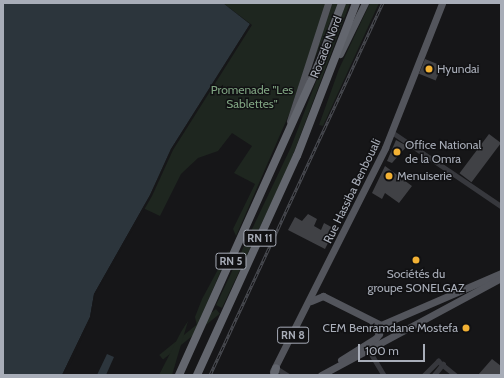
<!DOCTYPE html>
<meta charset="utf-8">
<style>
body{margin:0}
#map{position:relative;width:504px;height:378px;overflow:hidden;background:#161618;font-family:Cabin,sans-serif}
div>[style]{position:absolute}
.green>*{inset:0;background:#1e261f;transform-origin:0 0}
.water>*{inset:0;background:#2c353c}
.pier>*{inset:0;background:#161618}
.building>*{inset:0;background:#404145;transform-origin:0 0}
.minor>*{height:4.5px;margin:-2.25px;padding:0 2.25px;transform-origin:2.25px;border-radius:2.25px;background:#37383d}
.primary>*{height:7px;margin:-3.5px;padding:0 3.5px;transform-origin:3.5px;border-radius:3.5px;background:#53555c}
.trunk>*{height:7px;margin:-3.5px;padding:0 3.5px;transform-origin:3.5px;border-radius:3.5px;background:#5b5e65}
.motorway>*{height:8px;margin:-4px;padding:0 4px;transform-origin:4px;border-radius:4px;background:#63666e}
.rail>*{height:3px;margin-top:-1.5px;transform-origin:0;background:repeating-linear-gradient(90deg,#111113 0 4.5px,#4a4c52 0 9px);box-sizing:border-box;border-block:1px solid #4a4c52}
.dots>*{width:11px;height:11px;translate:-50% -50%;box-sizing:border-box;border:2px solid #111113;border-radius:50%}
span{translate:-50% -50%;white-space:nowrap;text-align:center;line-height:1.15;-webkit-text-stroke:3px #111113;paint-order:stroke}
.shield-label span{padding:1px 3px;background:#111113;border:1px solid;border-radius:3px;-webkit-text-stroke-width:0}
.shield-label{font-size:11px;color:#a8adb8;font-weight:700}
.street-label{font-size:12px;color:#a8adb8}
.poi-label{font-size:12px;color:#a8adb8}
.left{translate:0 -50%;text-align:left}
.right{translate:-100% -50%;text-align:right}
.park-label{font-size:12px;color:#7fa381}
.frame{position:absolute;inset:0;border:4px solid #a8adb8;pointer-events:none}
.scale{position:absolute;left:358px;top:344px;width:67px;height:18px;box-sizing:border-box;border:2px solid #a8adb8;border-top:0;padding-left:5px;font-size:12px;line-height:14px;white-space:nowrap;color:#a8adb8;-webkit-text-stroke:3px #111113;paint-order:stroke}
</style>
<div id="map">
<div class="green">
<i style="clip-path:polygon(223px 3px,326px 3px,290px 112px,236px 236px,233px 229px,255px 184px,234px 173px,252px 146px,232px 133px,218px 151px,198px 158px,181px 174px,160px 216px,143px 208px,171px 149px,250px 24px)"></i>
<i style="clip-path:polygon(330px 3px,338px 3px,312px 65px,311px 64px)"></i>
<i style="clip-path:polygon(346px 3px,350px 3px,290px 163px,222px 308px,216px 305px,291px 147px)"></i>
<i style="clip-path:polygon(370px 3px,379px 3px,323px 126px,319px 125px,339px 69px)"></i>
<i style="clip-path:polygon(228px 251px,229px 252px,197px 326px,195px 317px,202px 299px)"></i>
<i style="left:216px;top:309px;width:6px;height:73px;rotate:51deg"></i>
<i style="clip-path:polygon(188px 321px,172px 375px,159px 375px,181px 332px)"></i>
</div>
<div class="water">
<i style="clip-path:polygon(3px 3px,223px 3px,250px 24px,171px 149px,150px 195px,94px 294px,90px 317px,62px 375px,3px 375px)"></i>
<i style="clip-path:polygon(107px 354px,114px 357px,106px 375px,97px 375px)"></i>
</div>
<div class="pier">
<i style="clip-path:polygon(223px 3px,252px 25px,173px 150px,152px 196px,95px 295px,91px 318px,71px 363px,62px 375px,90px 317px,94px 294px,150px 195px,171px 149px,250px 24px)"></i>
</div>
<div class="building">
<i style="left:425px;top:59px;width:18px;height:16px;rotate:22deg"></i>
<i style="left:489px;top:134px;width:15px;height:49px;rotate:37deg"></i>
<i style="clip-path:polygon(396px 140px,407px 146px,392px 163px,387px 161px)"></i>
<i style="clip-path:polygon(385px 166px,412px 186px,399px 203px,385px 193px,382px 199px,372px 193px)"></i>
<i style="clip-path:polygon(308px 214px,317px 219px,314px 226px,321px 230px,324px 223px,335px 229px,325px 249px,288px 230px,295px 217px,302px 221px)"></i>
<i style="clip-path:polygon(492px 359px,501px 366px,501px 375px,478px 375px)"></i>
</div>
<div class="minor">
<i style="left:392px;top:132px;width:132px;rotate:34.2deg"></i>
<i style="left:369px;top:350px;width:29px;rotate:59deg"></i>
<i style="left:276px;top:368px;width:13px;rotate:32deg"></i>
<i style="left:424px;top:375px;width:20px;rotate:-45deg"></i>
<i style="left:438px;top:361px;width:22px;rotate:39deg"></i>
<i style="left:434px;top:375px;width:14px;rotate:-51deg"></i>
</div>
<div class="primary">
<i style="left:290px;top:121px;width:124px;rotate:-72.1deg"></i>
<i style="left:311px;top:301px;width:13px;rotate:-23deg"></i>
<i style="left:323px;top:296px;width:65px;rotate:26.6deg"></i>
<i style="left:381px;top:325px;width:131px;rotate:-23.4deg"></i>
<i style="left:341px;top:360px;width:41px;rotate:-32.2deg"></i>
<i style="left:376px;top:338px;width:5px;rotate:-53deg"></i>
<i style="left:379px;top:334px;width:13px;rotate:-119deg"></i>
<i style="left:273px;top:371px;width:250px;rotate:-63.3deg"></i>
<i style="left:385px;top:148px;width:156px;rotate:-68.5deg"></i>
<i style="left:321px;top:375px;width:204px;rotate:-28.3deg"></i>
</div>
<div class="trunk">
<i style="left:340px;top:54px;width:57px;rotate:-63.9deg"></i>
</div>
<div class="motorway">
<i style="left:179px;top:375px;width:346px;rotate:-65.8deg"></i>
<i style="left:321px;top:59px;width:60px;rotate:-69.4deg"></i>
<i style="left:197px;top:375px;width:241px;rotate:-65.5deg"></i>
<i style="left:297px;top:156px;width:164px;rotate:-68.9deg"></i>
<i style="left:274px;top:375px;width:7px;rotate:-74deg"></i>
</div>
<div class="rail">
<i style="left:210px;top:375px;width:410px;rotate:-65.1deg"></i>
</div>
<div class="dots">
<i style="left:429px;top:69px;background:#f2b134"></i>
<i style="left:397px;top:152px;background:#f2b134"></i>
<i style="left:389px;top:176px;background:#f2b134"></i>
<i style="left:416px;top:260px;background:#f2b134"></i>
<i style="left:466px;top:328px;background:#f2b134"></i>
</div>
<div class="shield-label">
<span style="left:260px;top:238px">RN 11</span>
<span style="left:231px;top:261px">RN 5</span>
<span style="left:293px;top:335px">RN 8</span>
</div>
<div class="street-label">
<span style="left:326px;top:47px;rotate:-68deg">Rocade Nord</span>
<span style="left:352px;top:191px;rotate:-64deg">Rue Hassiba Benbouali</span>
</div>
<div class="poi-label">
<span class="left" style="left:437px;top:69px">Hyundai</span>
<span class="left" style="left:405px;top:152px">Office National<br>de la Omra</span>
<span class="left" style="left:397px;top:176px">Menuiserie</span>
<span style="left:416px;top:281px">Sociétés du<br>groupe SONELGAZ</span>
<span class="right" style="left:458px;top:328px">CEM Benramdane Mostefa</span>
</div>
<div class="park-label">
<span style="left:252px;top:97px">Promenade "Les<br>Sablettes"</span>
</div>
<div class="frame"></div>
<div class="scale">100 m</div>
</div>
